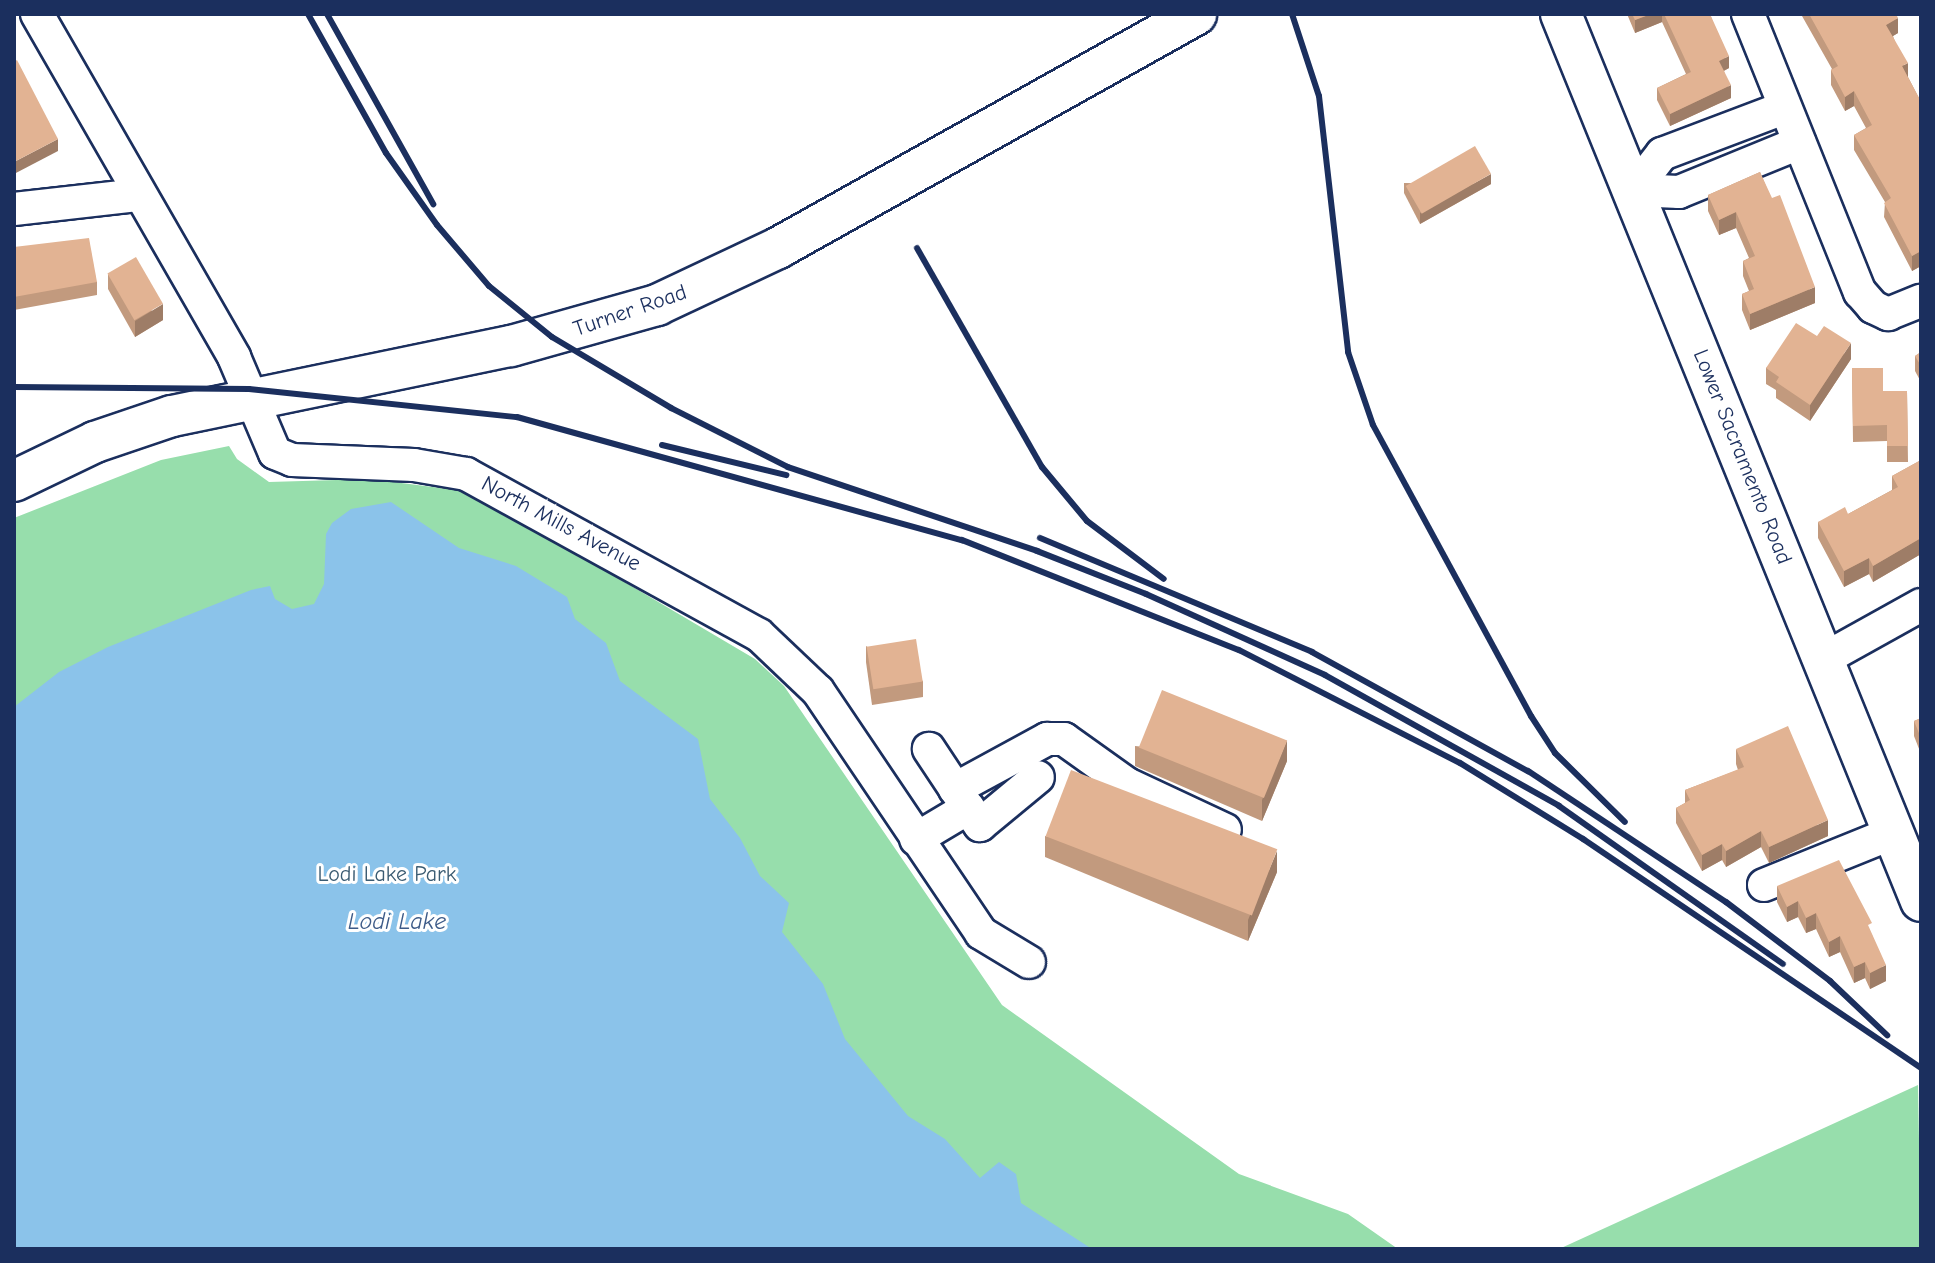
<!DOCTYPE html>
<style>
body{margin:0}
#map{position:relative;width:1935px;height:1263px;overflow:hidden;background:#fff;font-family:"Comic Neue",sans-serif}
div>[style]{position:absolute}
.green>*{inset:0;background:#97deac}
.water>*{inset:0;background:#8bc3ea}
.roads{filter:drop-shadow(2px 0 #1b2f5e) drop-shadow(-2px 0 #1b2f5e) drop-shadow(0 2px #1b2f5e) drop-shadow(0 -2px #1b2f5e)}
.minor>*{height:32px;margin:-16px;padding:0 16px;transform-origin:16px;border-radius:16px;background:#fff}
.major>*{height:40px;margin:-20px;padding:0 20px;transform-origin:20px;border-radius:20px;background:#fff}
.rail>*{height:6px;margin:-3px;padding:0 3px;transform-origin:3px;border-radius:3px;background:#1b2f5e}
.wall>*{inset:0;background:#c29a7e}
.shaded-wall>*{inset:0;background:#9e7d67}
.building>*{inset:0;background:#e2b393;transform-origin:0 0}
span{translate:-50% -50%;white-space:nowrap;text-align:center;line-height:1.15;-webkit-text-stroke:6px #fff;paint-order:stroke}
.street-label{font-size:22px;color:#1b2f5e}
.park-label{font-size:22px;color:#3a5b72}
.water-label{font-size:24px;color:#3d5b88;font-style:italic}
.frame{position:absolute;inset:0;border:16px solid #1b2f5e;pointer-events:none}
</style>
<div id="map">
<div class="green">
<i style="clip-path:polygon(229px 446px,237px 459px,269px 482px,370px 479px,472px 492px,755px 659px,784px 686px,1002px 1005px,1239px 1174px,1348px 1214px,1398px 1249px,14px 1249px,14px 518px,161px 460px)"></i>
<i style="clip-path:polygon(1918px 1085px,1921px 1249px,1559px 1249px)"></i>
</div>
<div class="water">
<i style="clip-path:polygon(391px 502px,459px 548px,516px 566px,567px 597px,575px 619px,606px 643px,620px 681px,698px 739px,710px 799px,740px 838px,760px 876px,789px 903px,782px 932px,823px 984px,845px 1039px,908px 1116px,945px 1139px,980px 1178px,999px 1162px,1016px 1174px,1021px 1203px,1092px 1249px,14px 1249px,14px 707px,59px 672px,108px 647px,251px 590px,270px 586px,275px 599px,292px 609px,314px 604px,324px 584px,326px 534px,332px 523px,351px 509px)"></i>
</div>
<div class="roads">
<div class="minor">
<i style="left:37px;top:14px;width:396px;rotate:60.1deg"></i>
<i style="left:234px;top:357px;width:104px;rotate:66.9deg"></i>
<i style="left:275px;top:453px;width:18px;rotate:22deg"></i>
<i style="left:292px;top:460px;width:122px;rotate:2.3deg"></i>
<i style="left:414px;top:465px;width:53px;rotate:9.8deg"></i>
<i style="left:466px;top:474px;width:334px;rotate:28.8deg"></i>
<i style="left:759px;top:635px;width:81px;rotate:43.5deg"></i>
<i style="left:818px;top:691px;width:292px;rotate:56deg"></i>
<i style="left:981px;top:933px;width:56px;rotate:31.1deg"></i>
<i style="left:1748px;top:14px;width:300px;rotate:68.1deg"></i>
<i style="left:1860px;top:292px;width:20px;rotate:49deg"></i>
<i style="left:1873px;top:307px;width:17px;rotate:25deg"></i>
<i style="left:1888px;top:314px;width:35px;rotate:-22deg"></i>
<i style="left:1634px;top:190px;width:46px;rotate:-52.1deg"></i>
<i style="left:1662px;top:154px;width:130px;rotate:-20.7deg"></i>
<i style="left:1634px;top:190px;width:45px;rotate:2.5deg"></i>
<i style="left:1679px;top:192px;width:130px;rotate:-22.2deg"></i>
<i style="left:14px;top:209px;width:126px;rotate:-6.4deg"></i>
<i style="left:1824px;top:659px;width:111px;rotate:-29.1deg"></i>
<i style="left:955px;top:789px;width:105px;rotate:-28.5deg"></i>
<i style="left:1047px;top:739px;width:17px"></i>
<i style="left:1064px;top:739px;width:77px;rotate:35.5deg"></i>
<i style="left:1127px;top:784px;width:108px;rotate:25.1deg"></i>
<i style="left:968px;top:808px;width:21px;rotate:55deg"></i>
<i style="left:980px;top:825px;width:75px;rotate:-39.6deg"></i>
<i style="left:916px;top:839px;width:61px;rotate:-30.8deg"></i>
<i style="left:968px;top:808px;width:71px;rotate:-123.5deg"></i>
<i style="left:1764px;top:885px;width:139px;rotate:-22deg"></i>
</div>
<div class="major">
<i style="left:1561px;top:14px;width:957px;rotate:67.91deg"></i>
<i style="left:14px;top:481px;width:90px;rotate:-25.7deg"></i>
<i style="left:95px;top:442px;width:81px;rotate:-18.7deg"></i>
<i style="left:172px;top:416px;width:346px;rotate:-11.7deg"></i>
<i style="left:511px;top:346px;width:152px;rotate:-15.7deg"></i>
<i style="left:657px;top:305px;width:134px;rotate:-25.2deg"></i>
<i style="left:778px;top:248px;width:479px;rotate:-29.2deg"></i>
</div>
</div>
<div class="rail">
<i style="left:308px;top:14px;width:159px;rotate:60.7deg"></i>
<i style="left:386px;top:153px;width:88px;rotate:54.7deg"></i>
<i style="left:437px;top:225px;width:80px;rotate:49.6deg"></i>
<i style="left:489px;top:286px;width:81px;rotate:39deg"></i>
<i style="left:552px;top:337px;width:139px;rotate:30.8deg"></i>
<i style="left:671px;top:408px;width:131px;rotate:26.8deg"></i>
<i style="left:788px;top:467px;width:263px;rotate:18.6deg"></i>
<i style="left:1037px;top:551px;width:117px;rotate:21.5deg"></i>
<i style="left:1146px;top:594px;width:196px;rotate:24.3deg"></i>
<i style="left:1325px;top:675px;width:268px;rotate:29.2deg"></i>
<i style="left:1559px;top:806px;width:274px;rotate:35.2deg"></i>
<i style="left:327px;top:14px;width:218px;rotate:60.8deg"></i>
<i style="left:1292px;top:14px;width:86px;rotate:71.8deg"></i>
<i style="left:1319px;top:96px;width:258px;rotate:83.5deg"></i>
<i style="left:1348px;top:352px;width:77px;rotate:71.1deg"></i>
<i style="left:1373px;top:425px;width:331px;rotate:61.5deg"></i>
<i style="left:1531px;top:716px;width:44px;rotate:57deg"></i>
<i style="left:1555px;top:753px;width:98px;rotate:44.6deg"></i>
<i style="left:917px;top:248px;width:252px;rotate:60.3deg"></i>
<i style="left:1042px;top:467px;width:70px;rotate:50.2deg"></i>
<i style="left:1087px;top:521px;width:96px;rotate:37deg"></i>
<i style="left:14px;top:387px;width:235px;rotate:0.5deg"></i>
<i style="left:249px;top:389px;width:269px;rotate:6deg"></i>
<i style="left:517px;top:417px;width:462px;rotate:15.5deg"></i>
<i style="left:962px;top:540px;width:298px;rotate:21.7deg"></i>
<i style="left:1239px;top:650px;width:248px;rotate:27.1deg"></i>
<i style="left:1460px;top:763px;width:145px;rotate:31.7deg"></i>
<i style="left:1583px;top:839px;width:408px;rotate:34.1deg"></i>
<i style="left:662px;top:445px;width:128px;rotate:13.6deg"></i>
<i style="left:1040px;top:538px;width:295px;rotate:22.7deg"></i>
<i style="left:1312px;top:652px;width:247px;rotate:28.9deg"></i>
<i style="left:1528px;top:771px;width:237px;rotate:33.5deg"></i>
<i style="left:1726px;top:902px;width:131px;rotate:37.2deg"></i>
<i style="left:1830px;top:981px;width:79px;rotate:43.5deg"></i>
</div>
<div class="wall">
<i style="clip-path:polygon(1627px 14px,1710px 14px,1729px 68px,1724px 71px,1731px 98px,1670px 126px,1657px 100px,1657px 88px,1686px 74px,1662px 22px,1635px 33px)"></i>
<i style="clip-path:polygon(1802px 14px,1896px 14px,1898px 33px,1893px 36px,1908px 77px,1919px 98px,1921px 97px,1921px 266px,1912px 271px,1884px 217px,1885px 202px,1854px 150px,1854px 135px,1866px 128px,1854px 106px,1845px 111px,1831px 85px,1831px 70px,1832px 69px,1802px 16px)"></i>
<i style="clip-path:polygon(1760px 172px,1815px 303px,1750px 330px,1742px 310px,1742px 294px,1749px 291px,1743px 276px,1743px 261px,1749px 258px,1736px 228px,1719px 235px,1708px 211px,1708px 195px)"></i>
<i style="clip-path:polygon(1404px 183px,1491px 184px,1420px 224px,1404px 193px)"></i>
<i style="clip-path:polygon(14px 247px,97px 282px,97px 295px,14px 310px)"></i>
<i style="clip-path:polygon(108px 274px,163px 320px,135px 337px,108px 289px)"></i>
<i style="clip-path:polygon(1817px 336px,1851px 359px,1810px 421px,1776px 398px,1776px 390px,1766px 384px,1766px 368px)"></i>
<i style="clip-path:polygon(1921px 352px,1921px 382px,1915px 371px,1915px 356px)"></i>
<i style="clip-path:polygon(1852px 368px,1883px 391px,1907px 391px,1908px 462px,1887px 462px,1887px 441px,1853px 442px)"></i>
<i style="clip-path:polygon(1921px 460px,1921px 554px,1873px 582px,1869px 574px,1844px 587px,1818px 538px,1818px 522px,1848px 514px,1892px 490px,1892px 476px)"></i>
<i style="clip-path:polygon(866px 646px,923px 681px,923px 697px,872px 705px,866px 662px)"></i>
<i style="clip-path:polygon(1921px 718px,1921px 754px,1914px 736px,1914px 721px)"></i>
<i style="clip-path:polygon(1135px 746px,1287px 761px,1262px 821px,1135px 766px)"></i>
<i style="clip-path:polygon(1736px 749px,1828px 836px,1769px 863px,1761px 847px,1726px 867px,1722px 860px,1702px 871px,1676px 823px,1676px 808px,1685px 803px,1685px 790px,1738px 770px,1736px 764px)"></i>
<i style="clip-path:polygon(1045px 836px,1277px 872px,1248px 941px,1045px 857px)"></i>
<i style="clip-path:polygon(1777px 886px,1872px 935px,1886px 981px,1870px 989px,1865px 978px,1854px 983px,1840px 952px,1829px 957px,1816px 929px,1806px 933px,1798px 917px,1787px 922px,1777px 902px)"></i>
</div>
<div class="shaded-wall">
<i style="clip-path:polygon(1651px 14px,1662px 14px,1662px 22px,1635px 33px,1635px 20px)"></i>
<i style="clip-path:polygon(1898px 18px,1898px 33px,1886px 40px,1886px 25px)"></i>
<i style="clip-path:polygon(1729px 56px,1729px 68px,1719px 73px,1719px 61px)"></i>
<i style="clip-path:polygon(1908px 63px,1908px 78px,1902px 66px)"></i>
<i style="clip-path:polygon(1731px 85px,1731px 98px,1670px 126px,1670px 114px)"></i>
<i style="clip-path:polygon(1854px 91px,1854px 106px,1845px 111px,1845px 97px)"></i>
<i style="clip-path:polygon(58px 139px,58px 151px,14px 174px,14px 162px)"></i>
<i style="clip-path:polygon(1491px 174px,1491px 184px,1420px 224px,1420px 213px)"></i>
<i style="clip-path:polygon(1736px 212px,1736px 228px,1719px 235px,1719px 220px)"></i>
<i style="clip-path:polygon(1921px 251px,1921px 266px,1912px 271px,1912px 256px)"></i>
<i style="clip-path:polygon(1815px 287px,1815px 303px,1750px 330px,1750px 314px)"></i>
<i style="clip-path:polygon(163px 304px,163px 320px,135px 337px,135px 321px)"></i>
<i style="clip-path:polygon(1851px 343px,1851px 359px,1810px 421px,1810px 405px)"></i>
<i style="clip-path:polygon(1921px 538px,1921px 554px,1873px 582px,1873px 566px)"></i>
<i style="clip-path:polygon(1869px 558px,1869px 574px,1844px 587px,1844px 571px)"></i>
<i style="clip-path:polygon(1287px 740px,1287px 761px,1262px 821px,1262px 800px)"></i>
<i style="clip-path:polygon(1828px 820px,1828px 836px,1769px 863px,1769px 847px)"></i>
<i style="clip-path:polygon(1761px 831px,1761px 847px,1726px 867px,1726px 851px)"></i>
<i style="clip-path:polygon(1722px 844px,1722px 860px,1702px 871px,1702px 855px)"></i>
<i style="clip-path:polygon(1277px 851px,1277px 872px,1248px 941px,1248px 920px)"></i>
<i style="clip-path:polygon(1798px 901px,1798px 917px,1787px 922px,1787px 907px)"></i>
<i style="clip-path:polygon(1816px 913px,1816px 929px,1806px 933px,1806px 918px)"></i>
<i style="clip-path:polygon(1840px 936px,1840px 952px,1829px 957px,1829px 942px)"></i>
<i style="clip-path:polygon(1865px 962px,1865px 978px,1854px 983px,1854px 967px)"></i>
<i style="clip-path:polygon(1886px 965px,1886px 981px,1870px 989px,1870px 973px)"></i>
</div>
<div class="building">
<i style="clip-path:polygon(1632px 14px,1651px 14px,1635px 20px)"></i>
<i style="clip-path:polygon(1664px 14px,1710px 14px,1729px 56px,1719px 61px,1731px 85px,1670px 114px,1657px 88px,1691px 72px)"></i>
<i style="clip-path:polygon(1809px 14px,1896px 14px,1898px 18px,1886px 25px,1908px 63px,1902px 66px,1919px 98px,1921px 97px,1921px 251px,1912px 256px,1884px 203px,1891px 198px,1854px 135px,1872px 125px,1854px 91px,1845px 97px,1831px 70px,1838px 66px)"></i>
<i style="clip-path:polygon(17px 60px,58px 139px,14px 162px,14px 62px)"></i>
<i style="left:1475px;top:146px;width:32px;height:80px;rotate:60deg"></i>
<i style="clip-path:polygon(1760px 172px,1772px 198px,1780px 195px,1815px 287px,1750px 314px,1742px 294px,1754px 289px,1743px 261px,1755px 256px,1736px 212px,1719px 220px,1708px 195px)"></i>
<i style="clip-path:polygon(89px 238px,97px 282px,14px 297px,14px 247px)"></i>
<i style="left:136px;top:257px;width:54px;height:33px;rotate:60deg"></i>
<i style="clip-path:polygon(1796px 323px,1817px 336px,1824px 326px,1851px 343px,1810px 405px,1776px 382px,1779px 377px,1766px 368px)"></i>
<i style="clip-path:polygon(1921px 352px,1921px 366px,1915px 356px)"></i>
<i style="clip-path:polygon(1852px 368px,1883px 368px,1883px 391px,1907px 391px,1908px 446px,1887px 446px,1887px 425px,1853px 426px)"></i>
<i style="clip-path:polygon(1921px 460px,1921px 538px,1873px 566px,1869px 558px,1844px 571px,1818px 522px,1845px 507px,1848px 514px,1898px 487px,1892px 476px)"></i>
<i style="left:916px;top:639px;width:43px;height:50px;rotate:81deg"></i>
<i style="left:1162px;top:690px;width:135px;height:62px;rotate:22deg"></i>
<i style="clip-path:polygon(1921px 718px,1921px 738px,1914px 721px)"></i>
<i style="clip-path:polygon(1788px 726px,1828px 820px,1769px 847px,1761px 831px,1726px 851px,1722px 844px,1702px 855px,1676px 808px,1690px 800px,1685px 790px,1744px 767px,1736px 749px)"></i>
<i style="left:1071px;top:770px;width:221px;height:71px;rotate:21deg"></i>
<i style="clip-path:polygon(1839px 860px,1872px 923px,1868px 925px,1886px 965px,1870px 973px,1865px 962px,1854px 967px,1840px 936px,1829px 942px,1816px 913px,1806px 918px,1798px 901px,1787px 907px,1777px 886px)"></i>
</div>
<div class="street-label">
<span style="left:630px;top:311px;rotate:-19deg">Turner Road</span>
<span style="left:1742px;top:457px;rotate:68deg">Lower Sacramento Road</span>
<span style="left:561px;top:524px;rotate:28deg">North Mills Avenue</span>
</div>
<div class="park-label">
<span style="left:387px;top:875px">Lodi Lake Park</span>
</div>
<div class="water-label">
<span style="left:397px;top:922px">Lodi Lake</span>
</div>
<div class="frame"></div>
</div>
